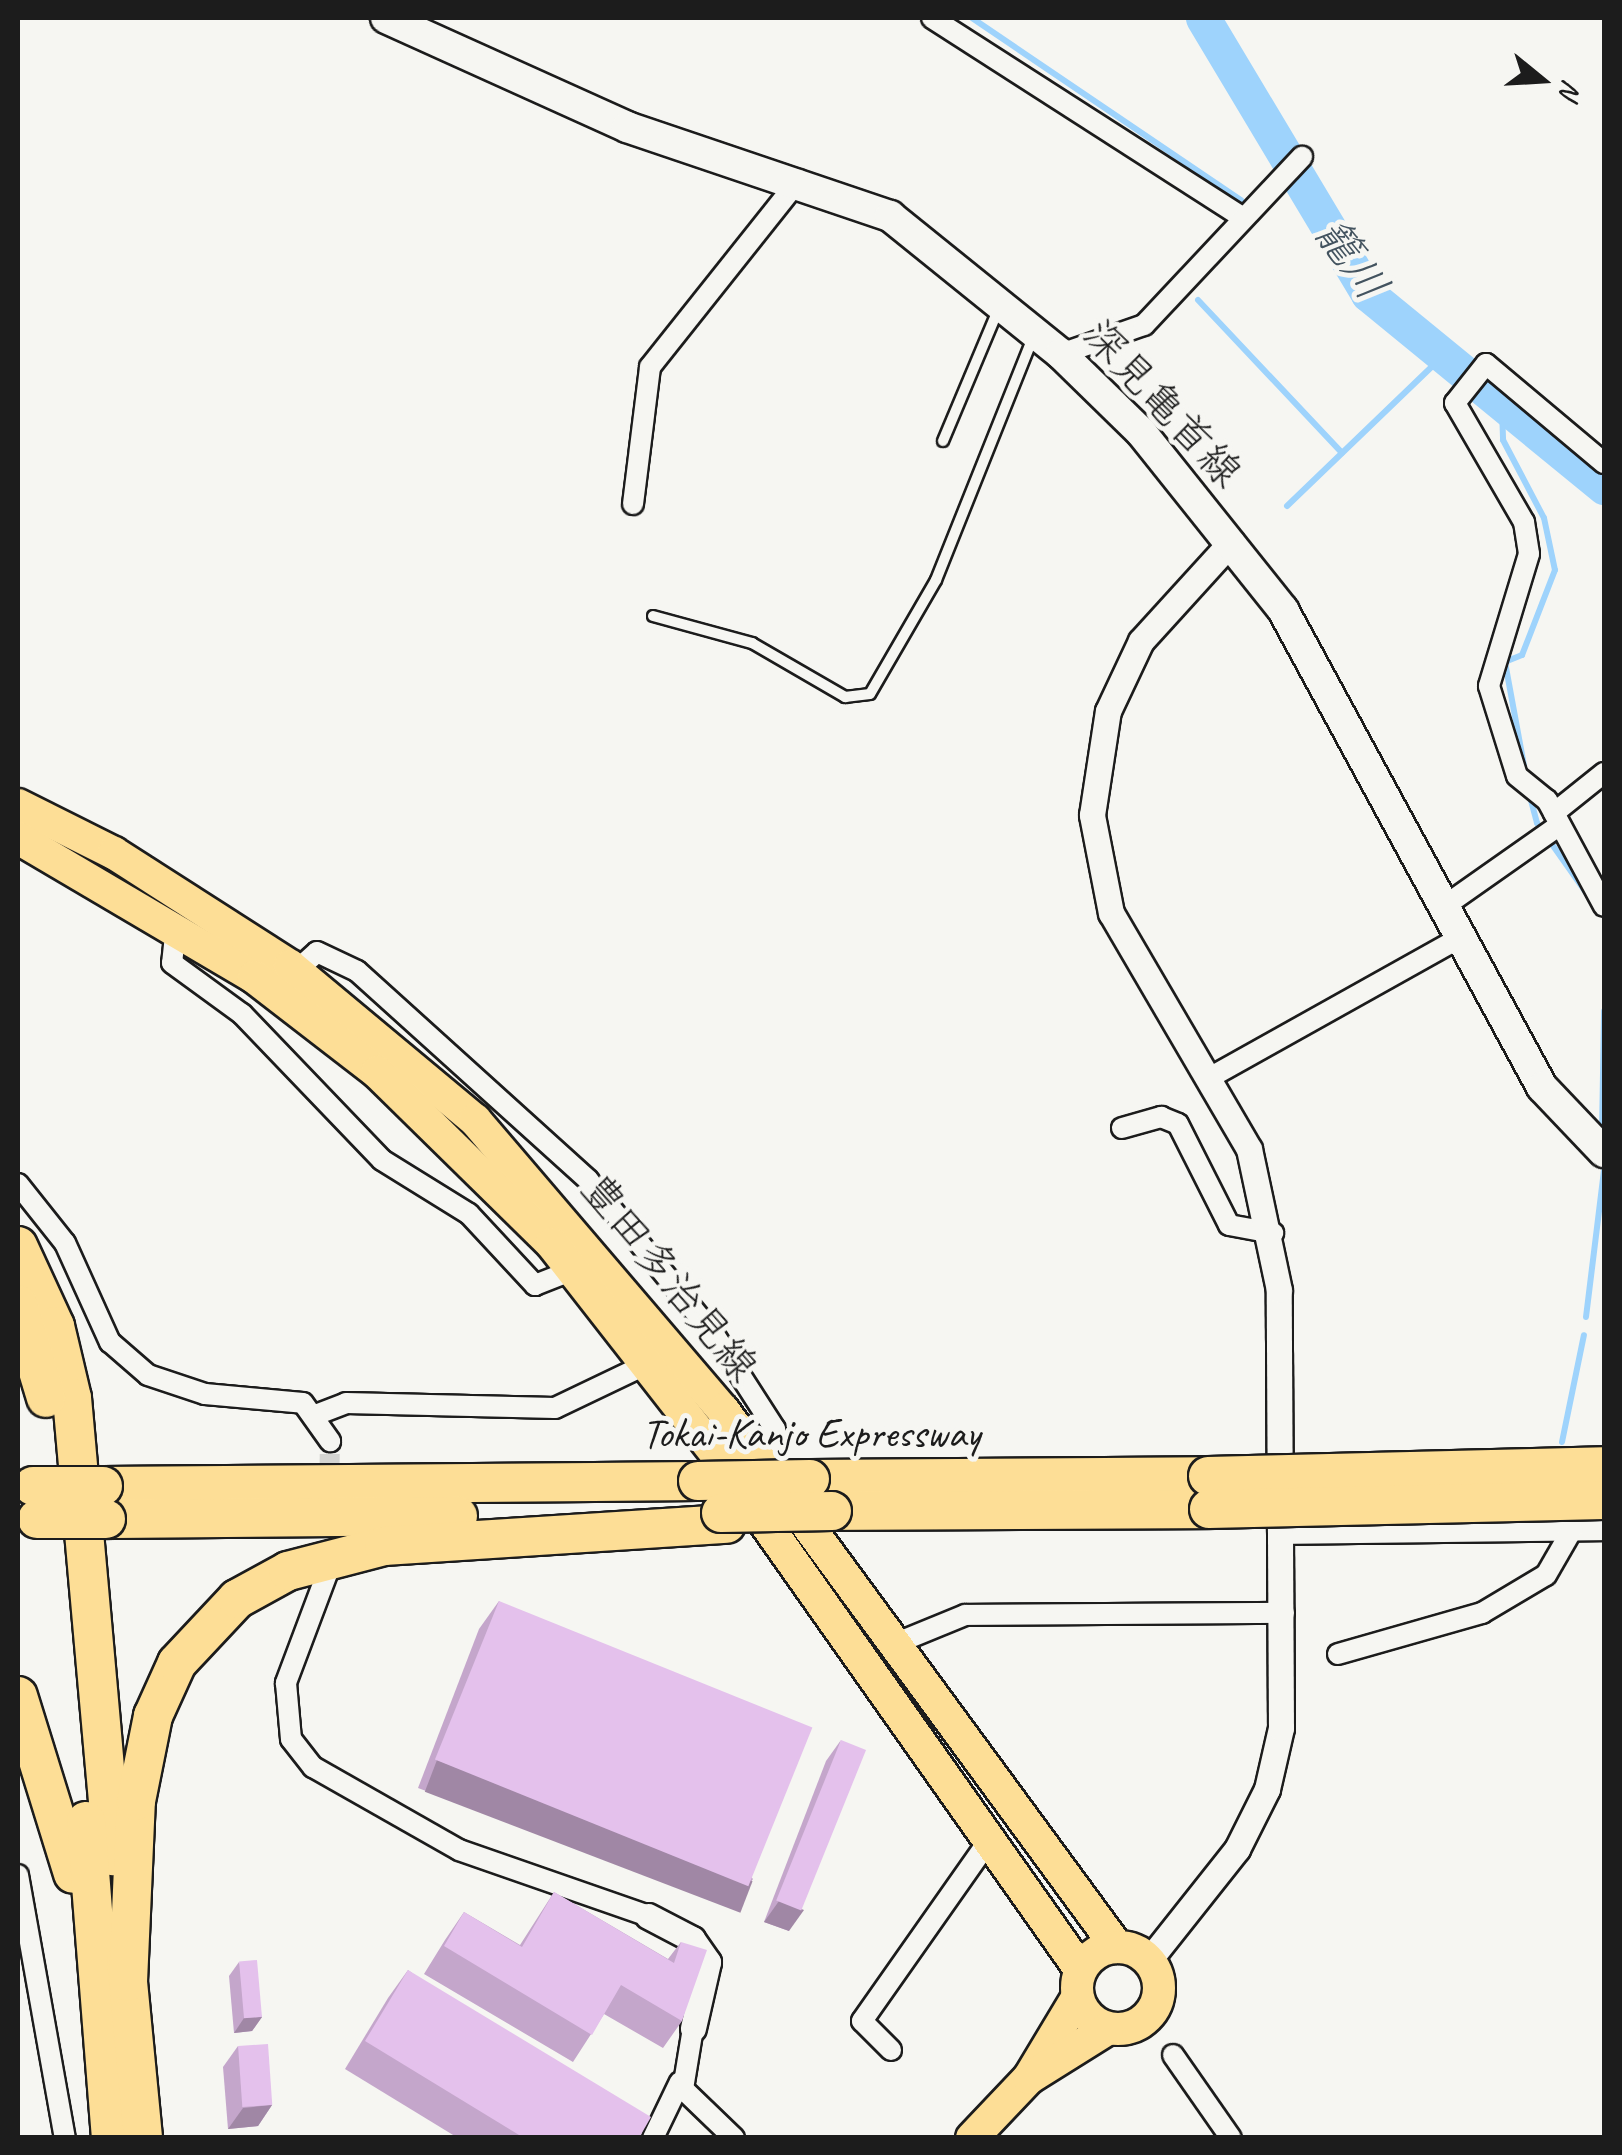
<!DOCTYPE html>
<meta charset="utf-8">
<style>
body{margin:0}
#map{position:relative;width:1622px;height:2155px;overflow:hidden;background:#f6f6f2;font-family:Caveat,"Klee One",sans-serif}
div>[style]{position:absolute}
.stream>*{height:6px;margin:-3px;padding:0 3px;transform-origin:3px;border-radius:3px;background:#9ed3fc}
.river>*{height:35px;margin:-17.5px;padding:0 17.5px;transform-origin:17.5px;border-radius:17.5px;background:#9ed3fc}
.minor-tunnel>*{height:20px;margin-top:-10px;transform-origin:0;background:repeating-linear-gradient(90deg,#d5d5d2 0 20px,transparent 0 30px)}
.roads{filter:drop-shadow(2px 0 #1c1c1c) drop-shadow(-2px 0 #1c1c1c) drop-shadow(0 2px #1c1c1c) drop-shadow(0 -2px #1c1c1c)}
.service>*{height:10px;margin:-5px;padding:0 5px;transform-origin:5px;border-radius:5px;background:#f6f6f2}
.minor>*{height:20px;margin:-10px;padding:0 10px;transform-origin:10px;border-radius:10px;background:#f6f6f2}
.tertiary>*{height:25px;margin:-12.5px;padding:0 12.5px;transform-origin:12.5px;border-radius:12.5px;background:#f6f6f2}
.secondary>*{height:30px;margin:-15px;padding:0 15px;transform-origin:15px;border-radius:15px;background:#f6f6f2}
.primary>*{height:32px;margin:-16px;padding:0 16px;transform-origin:16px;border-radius:16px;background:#fdde96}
.primary>.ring{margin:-16px;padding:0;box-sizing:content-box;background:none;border:32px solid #fdde96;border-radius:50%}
.motorway>*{height:38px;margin:-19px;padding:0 19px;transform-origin:19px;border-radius:19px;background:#fdde96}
.bridges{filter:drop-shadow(2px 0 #1c1c1c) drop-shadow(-2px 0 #1c1c1c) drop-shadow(0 2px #1c1c1c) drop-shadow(0 -2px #1c1c1c)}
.motorway-bridge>*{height:38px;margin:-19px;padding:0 19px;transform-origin:19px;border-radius:19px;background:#fdde96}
.wall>*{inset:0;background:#c4a6cb}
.shaded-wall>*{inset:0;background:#a087a5;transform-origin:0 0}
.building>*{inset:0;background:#e4c1ec;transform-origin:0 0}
span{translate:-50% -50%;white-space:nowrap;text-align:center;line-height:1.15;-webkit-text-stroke:10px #f6f6f2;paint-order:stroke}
.street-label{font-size:42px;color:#1c1c1c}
.water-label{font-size:45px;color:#43535f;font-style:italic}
.frame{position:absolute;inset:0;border:20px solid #1c1c1c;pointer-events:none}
.north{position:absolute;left:1492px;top:30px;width:100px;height:100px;-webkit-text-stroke:8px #f6f6f2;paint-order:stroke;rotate:108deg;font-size:28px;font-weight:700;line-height:40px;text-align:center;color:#1c1c1c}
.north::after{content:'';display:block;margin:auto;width:35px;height:45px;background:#1c1c1c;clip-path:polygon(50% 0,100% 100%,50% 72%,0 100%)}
</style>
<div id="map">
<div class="stream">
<i style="left:972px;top:18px;width:325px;rotate:34.1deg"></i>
<i style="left:1198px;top:300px;width:210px;rotate:46.7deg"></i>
<i style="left:1502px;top:409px;width:31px;rotate:88deg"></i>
<i style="left:1503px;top:440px;width:88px;rotate:62.3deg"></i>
<i style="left:1544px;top:518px;width:53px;rotate:78.1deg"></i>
<i style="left:1555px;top:570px;width:91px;rotate:111.2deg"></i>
<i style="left:1522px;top:655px;width:18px;rotate:158deg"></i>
<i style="left:1505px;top:662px;width:106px;rotate:79.6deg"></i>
<i style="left:1287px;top:506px;width:216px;rotate:-43.9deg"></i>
<i style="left:1529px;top:793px;width:31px;rotate:75deg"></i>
<i style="left:1537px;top:823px;width:92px;rotate:54.8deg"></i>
<i style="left:1602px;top:1131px;width:120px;rotate:-89deg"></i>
<i style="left:1586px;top:1317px;width:147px;rotate:-83deg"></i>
<i style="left:1562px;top:1442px;width:109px;rotate:-78.4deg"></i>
</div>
<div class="river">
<i style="left:1203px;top:18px;width:322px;rotate:59.1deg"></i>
<i style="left:1368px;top:294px;width:305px;rotate:39.3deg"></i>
</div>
<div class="minor-tunnel">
<i style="left:328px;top:1564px;width:123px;rotate:-89.1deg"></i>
</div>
<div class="roads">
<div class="service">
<i style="left:943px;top:441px;width:144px;rotate:-67.2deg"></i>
<i style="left:653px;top:616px;width:103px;rotate:15.3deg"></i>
<i style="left:752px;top:643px;width:108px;rotate:30.1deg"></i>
<i style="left:845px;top:697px;width:25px;rotate:-7deg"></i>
<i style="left:870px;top:694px;width:132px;rotate:-59.9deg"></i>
<i style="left:936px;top:580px;width:262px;rotate:-68.2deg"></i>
</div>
<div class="minor">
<i style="left:932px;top:18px;width:365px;rotate:32.7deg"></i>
<i style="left:1061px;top:354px;width:88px;rotate:-19.3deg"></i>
<i style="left:1144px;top:325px;width:231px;rotate:-46.8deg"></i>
<i style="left:1604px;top:463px;width:154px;rotate:-140deg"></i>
<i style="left:1486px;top:364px;width:50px;rotate:128.5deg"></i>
<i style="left:1455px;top:403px;width:138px;rotate:59.9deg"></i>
<i style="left:1524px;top:522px;width:32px;rotate:81deg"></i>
<i style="left:1529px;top:554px;width:138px;rotate:106.9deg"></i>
<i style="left:1489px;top:686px;width:94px;rotate:72.7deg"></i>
<i style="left:1517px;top:776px;width:38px;rotate:39deg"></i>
<i style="left:1547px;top:800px;width:120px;rotate:61.7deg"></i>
<i style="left:633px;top:504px;width:138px;rotate:-82.9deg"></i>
<i style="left:650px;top:367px;width:239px;rotate:-51.5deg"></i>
<i style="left:1554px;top:813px;width:64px;rotate:-38.7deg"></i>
<i style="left:1446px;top:905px;width:136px;rotate:-35.1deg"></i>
<i style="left:176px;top:926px;width:37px;rotate:96deg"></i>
<i style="left:172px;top:963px;width:87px;rotate:36.1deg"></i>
<i style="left:242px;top:1014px;width:202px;rotate:46.2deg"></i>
<i style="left:382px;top:1160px;width:102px;rotate:31.8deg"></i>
<i style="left:469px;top:1214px;width:97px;rotate:47.1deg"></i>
<i style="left:535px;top:1285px;width:41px;rotate:-21.5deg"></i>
<i style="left:296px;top:971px;width:28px;rotate:-42deg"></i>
<i style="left:317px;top:952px;width:44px;rotate:25.4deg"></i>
<i style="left:357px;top:971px;width:312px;rotate:42.1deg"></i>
<i style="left:588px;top:1180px;width:201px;rotate:50.9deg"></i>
<i style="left:715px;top:1336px;width:111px;rotate:57.2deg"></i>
<i style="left:775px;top:1429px;width:23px;rotate:88deg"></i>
<i style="left:776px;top:1452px;width:20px;rotate:150deg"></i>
<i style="left:1209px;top:1078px;width:287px;rotate:-29.2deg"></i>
<i style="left:1122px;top:1128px;width:41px;rotate:-15.8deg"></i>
<i style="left:1161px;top:1117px;width:18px;rotate:22deg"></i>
<i style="left:1178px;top:1124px;width:113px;rotate:63.2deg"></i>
<i style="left:1229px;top:1225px;width:45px;rotate:10.3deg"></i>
<i style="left:18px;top:1184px;width:75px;rotate:51.5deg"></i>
<i style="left:65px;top:1243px;width:109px;rotate:65.6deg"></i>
<i style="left:110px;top:1342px;width:50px;rotate:41deg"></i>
<i style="left:148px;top:1375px;width:60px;rotate:18.4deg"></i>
<i style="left:205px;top:1394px;width:98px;rotate:5.2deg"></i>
<i style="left:303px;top:1403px;width:47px;rotate:54.6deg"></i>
<i style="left:318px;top:1414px;width:30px;rotate:-21deg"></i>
<i style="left:346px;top:1403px;width:209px;rotate:1.4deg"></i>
<i style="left:555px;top:1408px;width:102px;rotate:-25.6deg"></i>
<i style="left:1284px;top:1534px;width:320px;rotate:-0.7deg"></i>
<i style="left:328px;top:1571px;width:120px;rotate:110.6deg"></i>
<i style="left:286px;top:1683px;width:56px;rotate:84.9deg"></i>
<i style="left:291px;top:1739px;width:36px;rotate:52deg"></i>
<i style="left:313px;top:1767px;width:168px;rotate:29.6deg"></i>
<i style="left:459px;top:1850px;width:200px;rotate:19.2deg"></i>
<i style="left:892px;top:1645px;width:79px;rotate:-22.3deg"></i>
<i style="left:965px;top:1615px;width:319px;rotate:-0.4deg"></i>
<i style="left:1338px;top:1654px;width:150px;rotate:-15.9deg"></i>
<i style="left:1482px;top:1613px;width:74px;rotate:-30.7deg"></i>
<i style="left:1546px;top:1575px;width:52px;rotate:-60deg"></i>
<i style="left:18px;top:1875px;width:267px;rotate:79.9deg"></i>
<i style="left:693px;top:2028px;width:62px;rotate:99.3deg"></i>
<i style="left:683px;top:2089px;width:71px;rotate:43.9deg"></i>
<i style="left:891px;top:2050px;width:41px;rotate:-135deg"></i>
<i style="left:862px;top:2021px;width:221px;rotate:-54.9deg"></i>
<i style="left:1173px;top:2055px;width:101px;rotate:55.1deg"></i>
<i style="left:653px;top:2138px;width:62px;rotate:-64.3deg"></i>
</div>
<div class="tertiary">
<i style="left:648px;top:1916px;width:50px;rotate:27.6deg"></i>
<i style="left:692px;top:1939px;width:28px;rotate:55deg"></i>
<i style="left:708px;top:1962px;width:68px;rotate:102.8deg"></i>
<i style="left:1149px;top:1960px;width:142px;rotate:-51.6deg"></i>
<i style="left:1237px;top:1849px;width:67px;rotate:-63.4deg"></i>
<i style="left:1267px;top:1789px;width:63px;rotate:-77.1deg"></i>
<i style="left:1281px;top:1728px;width:438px;rotate:-90.3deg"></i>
<i style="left:1279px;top:1290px;width:144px;rotate:-102deg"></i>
<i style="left:1249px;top:1149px;width:273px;rotate:-120.3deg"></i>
<i style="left:1111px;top:913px;width:100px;rotate:-101deg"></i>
<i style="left:1092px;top:815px;width:105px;rotate:-81.3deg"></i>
<i style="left:1108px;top:711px;width:77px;rotate:-64.8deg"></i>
<i style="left:1141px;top:641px;width:134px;rotate:-47.7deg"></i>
</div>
<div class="secondary">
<i style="left:386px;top:18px;width:265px;rotate:24.3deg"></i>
<i style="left:627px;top:127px;width:278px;rotate:18.7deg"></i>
<i style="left:890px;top:216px;width:220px;rotate:38.9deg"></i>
<i style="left:1061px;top:354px;width:112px;rotate:44.3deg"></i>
<i style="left:1141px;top:432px;width:228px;rotate:51.4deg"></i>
<i style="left:1283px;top:610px;width:543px;rotate:61.5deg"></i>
<i style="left:1542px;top:1087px;width:90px;rotate:46.4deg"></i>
</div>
<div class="primary">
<i style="left:18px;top:805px;width:107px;rotate:26.6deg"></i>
<i style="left:114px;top:853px;width:209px;rotate:32.7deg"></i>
<i style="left:290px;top:966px;width:241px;rotate:39.8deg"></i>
<i style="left:475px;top:1120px;width:382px;rotate:49.5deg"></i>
<i style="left:723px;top:1410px;width:666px;rotate:53.73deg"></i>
<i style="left:18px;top:838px;width:274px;rotate:30.5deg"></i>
<i style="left:254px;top:977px;width:155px;rotate:37.7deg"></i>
<i style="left:377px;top:1072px;width:245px;rotate:44.5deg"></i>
<i style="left:552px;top:1244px;width:273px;rotate:52deg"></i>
<i style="left:720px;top:1459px;width:624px;rotate:54.78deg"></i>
<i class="ring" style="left:1077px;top:1947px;width:50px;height:50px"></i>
<i style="left:1029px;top:2078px;width:93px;rotate:-59deg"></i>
<i style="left:972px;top:2138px;width:83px;rotate:-46.5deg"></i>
<i style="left:1029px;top:2078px;width:92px;rotate:-32.1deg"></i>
</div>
<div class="motorway">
<i style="left:18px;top:1246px;width:88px;rotate:65.2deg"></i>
<i style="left:55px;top:1326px;width:74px;rotate:76.7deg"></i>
<i style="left:72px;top:1398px;width:460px;rotate:84.9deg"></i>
<i style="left:18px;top:1305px;width:97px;rotate:73.2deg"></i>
<i style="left:810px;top:1479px;width:398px;rotate:-0.4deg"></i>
<i style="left:103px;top:1486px;width:595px;rotate:-0.48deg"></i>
<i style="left:832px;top:1511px;width:377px;rotate:-0.3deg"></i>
<i style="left:106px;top:1519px;width:352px;rotate:-0.5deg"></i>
<i style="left:18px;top:1696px;width:186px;rotate:72.8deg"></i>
<i style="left:86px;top:1821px;width:318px;rotate:85.5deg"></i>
<i style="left:126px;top:1961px;width:178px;rotate:84.5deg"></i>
<i style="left:128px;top:1982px;width:181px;rotate:-87.5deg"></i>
<i style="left:136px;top:1801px;width:87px;rotate:-78.7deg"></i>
<i style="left:153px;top:1716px;width:58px;rotate:-65.6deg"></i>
<i style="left:177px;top:1663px;width:88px;rotate:-46.8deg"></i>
<i style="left:237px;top:1599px;width:58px;rotate:-28.8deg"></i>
<i style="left:288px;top:1571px;width:99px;rotate:-14.6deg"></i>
<i style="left:384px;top:1546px;width:343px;rotate:-3.7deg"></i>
</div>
</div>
<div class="bridges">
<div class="motorway-bridge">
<i style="left:1208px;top:1476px;width:396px;rotate:-1.4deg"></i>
<i style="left:698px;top:1481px;width:112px;rotate:-1deg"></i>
<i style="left:33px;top:1486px;width:70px"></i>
<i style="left:1209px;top:1509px;width:395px;rotate:-1.3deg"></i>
<i style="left:721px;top:1513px;width:111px;rotate:-1deg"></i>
<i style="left:37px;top:1519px;width:69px"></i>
</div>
</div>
<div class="wall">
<i style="clip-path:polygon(499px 1601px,753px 1879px,734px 1906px,418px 1788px,479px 1629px)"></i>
<i style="clip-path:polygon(841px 1740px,789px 1931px,764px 1922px,826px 1761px)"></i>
<i style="clip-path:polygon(554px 1892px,668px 1959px,681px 1942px,682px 2021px,663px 2048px,604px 2014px,573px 2062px,424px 1974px,445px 1940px,464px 1912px,520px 1945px)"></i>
<i style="clip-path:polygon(239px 1962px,262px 2017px,252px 2031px,234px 2033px,229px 1976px)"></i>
<i style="clip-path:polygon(408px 1970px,639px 2138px,458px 2138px,345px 2069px,388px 1998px)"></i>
<i style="clip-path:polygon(238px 2046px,272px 2105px,258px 2126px,228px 2129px,223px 2067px)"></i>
</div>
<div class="shaded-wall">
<i style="left:437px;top:1760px;width:338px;height:34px;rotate:21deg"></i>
<i style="clip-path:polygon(779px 1901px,804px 1910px,789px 1931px,764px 1922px)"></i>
<i style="clip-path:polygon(262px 2017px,252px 2031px,234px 2033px,244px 2018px)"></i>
<i style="clip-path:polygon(272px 2105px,258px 2126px,228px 2129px,243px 2108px)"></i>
</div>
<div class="building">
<i style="left:499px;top:1601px;width:338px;height:171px;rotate:22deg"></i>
<i style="left:841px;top:1740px;width:27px;height:173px;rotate:22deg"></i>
<i style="clip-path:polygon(554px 1892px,674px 1963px,681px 1942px,707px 1950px,682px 2021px,621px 1985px,592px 2035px,444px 1946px,464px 1912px,522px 1947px)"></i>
<i style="left:257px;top:1960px;width:57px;height:18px;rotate:85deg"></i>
<i style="clip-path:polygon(408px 1970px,651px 2117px,639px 2138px,524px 2138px,365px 2041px)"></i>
<i style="left:268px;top:2044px;width:61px;height:30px;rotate:86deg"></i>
</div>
<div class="street-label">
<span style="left:1162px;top:404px;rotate:47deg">深見亀首線</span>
<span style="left:669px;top:1278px;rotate:51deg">豊田多治見線</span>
<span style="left:811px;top:1434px">Tokai-Kanjo Expressway</span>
</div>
<div class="water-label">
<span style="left:1351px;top:259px;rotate:54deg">籠川</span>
</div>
<div class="frame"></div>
<div class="north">N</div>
</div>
